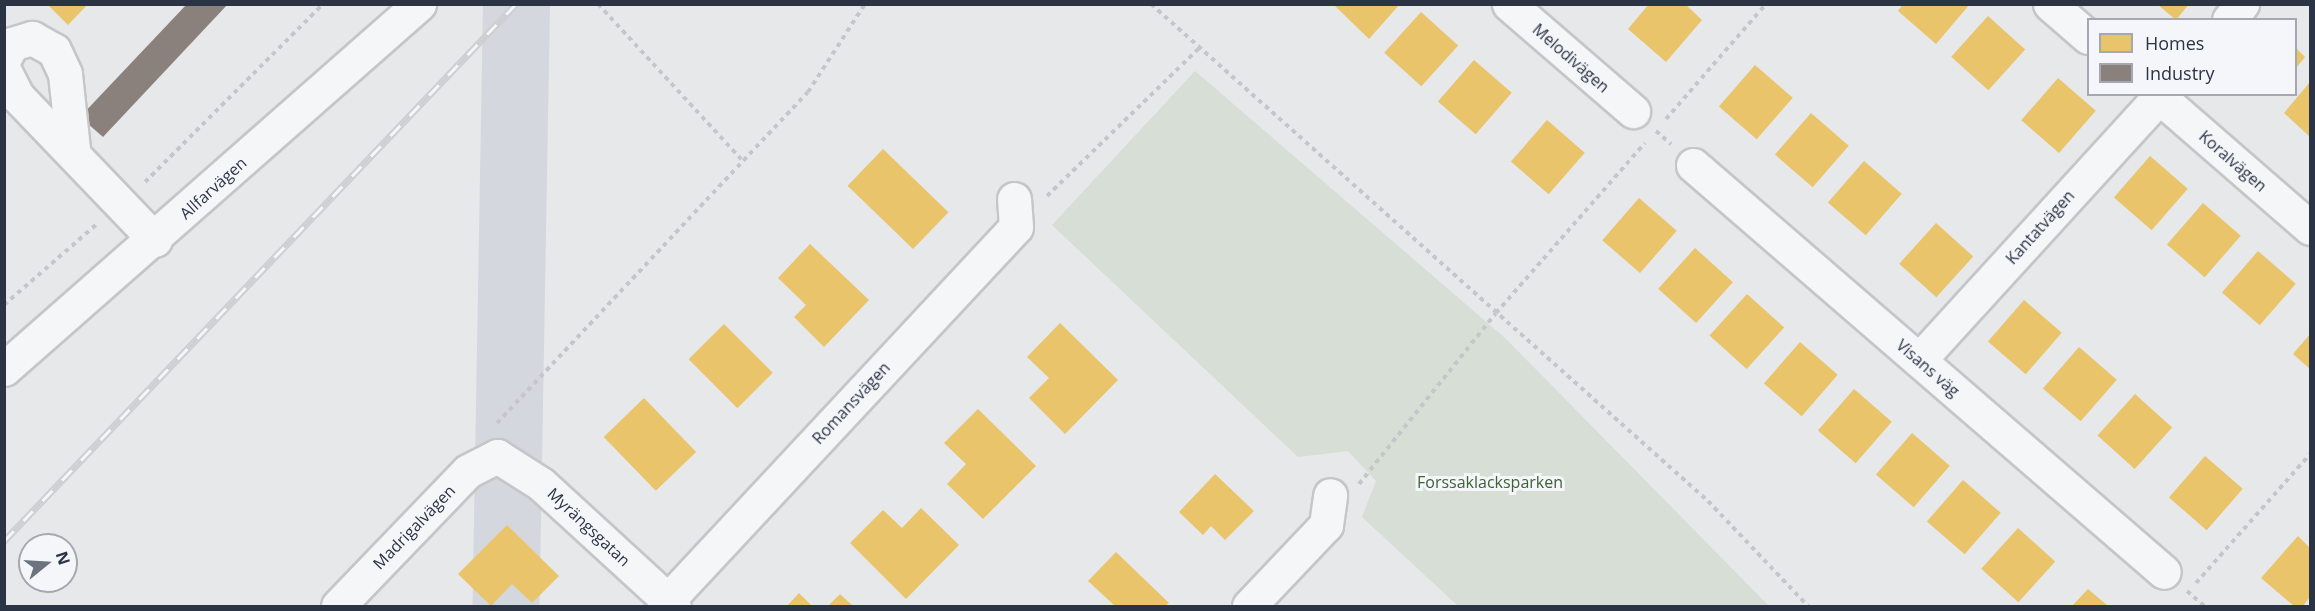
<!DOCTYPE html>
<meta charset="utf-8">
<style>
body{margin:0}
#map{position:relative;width:2315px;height:611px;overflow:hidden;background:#e6e8ea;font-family:"Open Sans",sans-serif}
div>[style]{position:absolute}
.built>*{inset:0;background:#d4d7dd;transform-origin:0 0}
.green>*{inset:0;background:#d6ded6}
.homes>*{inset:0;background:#e9c46a;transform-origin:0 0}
.industry>*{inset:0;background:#8a817c}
.path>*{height:4px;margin-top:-2px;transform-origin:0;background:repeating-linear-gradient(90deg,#c5c6ca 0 4.5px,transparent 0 9px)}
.roads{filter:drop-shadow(2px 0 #c4c6c8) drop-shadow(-2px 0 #c4c6c8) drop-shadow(0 2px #c4c6c8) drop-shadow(0 -2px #c4c6c8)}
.minor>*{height:33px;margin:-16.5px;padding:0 16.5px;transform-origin:16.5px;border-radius:16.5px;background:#f5f6f7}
.rail>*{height:7px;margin-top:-3.5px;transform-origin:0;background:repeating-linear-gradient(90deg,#f4f6f9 0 14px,#cecfd2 0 28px);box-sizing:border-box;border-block:2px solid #cecfd2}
span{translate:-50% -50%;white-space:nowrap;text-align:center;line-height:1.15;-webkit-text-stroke:6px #f4f6f9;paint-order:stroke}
.street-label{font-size:16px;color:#2b3445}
.park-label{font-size:16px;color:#3f6138}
.frame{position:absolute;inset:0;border:6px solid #2b3445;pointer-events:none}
.legend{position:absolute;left:2087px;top:18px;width:210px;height:78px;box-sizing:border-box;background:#f4f6f9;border:2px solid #a4a8b1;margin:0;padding:8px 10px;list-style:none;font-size:18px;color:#2b3445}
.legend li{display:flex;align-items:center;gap:12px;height:30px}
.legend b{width:30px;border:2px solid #a4a8b1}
.north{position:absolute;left:18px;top:533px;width:60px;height:60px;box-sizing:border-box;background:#f4f6f9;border:2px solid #a4a8b1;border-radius:50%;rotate:72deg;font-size:16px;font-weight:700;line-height:24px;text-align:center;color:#2b3445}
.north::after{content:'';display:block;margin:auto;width:21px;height:27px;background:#6c737f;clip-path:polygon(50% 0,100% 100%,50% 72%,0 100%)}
</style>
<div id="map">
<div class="built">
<i style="left:483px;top:4px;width:67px;height:693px;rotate:1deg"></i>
</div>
<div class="green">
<i style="clip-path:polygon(1195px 71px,1505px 338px,1769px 606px,1458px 606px,1362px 517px,1376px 481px,1348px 451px,1298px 457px,1052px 225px)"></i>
</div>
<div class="homes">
<i style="clip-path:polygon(47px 4px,88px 4px,68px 25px)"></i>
<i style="clip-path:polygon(1333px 4px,1400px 4px,1369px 39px)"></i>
<i style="clip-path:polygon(1649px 4px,1685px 4px,1702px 20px,1666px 62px,1628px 29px)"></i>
<i style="clip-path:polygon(1903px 4px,1970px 4px,1936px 44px,1898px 11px)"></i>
<i style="clip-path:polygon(2157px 4px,2189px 4px,2176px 20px)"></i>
<i style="left:1421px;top:12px;width:50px;height:55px;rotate:42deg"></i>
<i style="left:1988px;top:16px;width:50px;height:55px;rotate:42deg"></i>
<i style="clip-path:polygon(2296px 48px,2305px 57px,2296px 68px)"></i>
<i style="left:1474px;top:60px;width:50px;height:55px;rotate:41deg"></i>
<i style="left:1755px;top:65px;width:50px;height:55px;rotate:41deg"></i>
<i style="left:2058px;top:78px;width:50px;height:56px;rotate:41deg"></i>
<i style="clip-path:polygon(2310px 82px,2310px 137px,2284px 113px)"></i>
<i style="left:1811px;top:113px;width:50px;height:55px;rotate:41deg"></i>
<i style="left:1547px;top:120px;width:50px;height:55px;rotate:41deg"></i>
<i style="left:883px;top:149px;width:91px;height:51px;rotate:44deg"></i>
<i style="left:2150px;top:156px;width:50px;height:55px;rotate:41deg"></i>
<i style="left:1864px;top:161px;width:50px;height:55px;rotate:41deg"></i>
<i style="left:1639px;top:198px;width:50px;height:56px;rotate:41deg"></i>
<i style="left:2203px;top:203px;width:50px;height:55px;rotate:41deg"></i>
<i style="left:1936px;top:223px;width:50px;height:55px;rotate:42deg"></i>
<i style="clip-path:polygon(810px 244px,869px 300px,824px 347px,794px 317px,806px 305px,778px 278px)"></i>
<i style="left:1695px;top:248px;width:51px;height:55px;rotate:42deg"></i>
<i style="left:2258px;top:251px;width:50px;height:55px;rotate:41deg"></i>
<i style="left:1747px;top:294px;width:50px;height:56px;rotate:42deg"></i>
<i style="left:2024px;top:300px;width:50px;height:55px;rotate:41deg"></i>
<i style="clip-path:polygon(1060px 323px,1118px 380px,1065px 434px,1029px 398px,1049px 378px,1027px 357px)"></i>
<i style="left:724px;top:324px;width:69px;height:50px;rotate:45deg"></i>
<i style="clip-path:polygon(2310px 334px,2310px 369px,2293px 354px)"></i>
<i style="left:1800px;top:342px;width:50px;height:55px;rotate:41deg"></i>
<i style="left:2079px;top:347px;width:50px;height:55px;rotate:41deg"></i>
<i style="left:1854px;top:389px;width:50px;height:55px;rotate:41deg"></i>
<i style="left:2135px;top:394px;width:50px;height:56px;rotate:42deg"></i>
<i style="left:644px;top:398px;width:75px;height:56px;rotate:46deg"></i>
<i style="clip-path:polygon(978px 409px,1036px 466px,983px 519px,947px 484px,966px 464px,944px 443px)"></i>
<i style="left:1912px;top:433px;width:50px;height:55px;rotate:41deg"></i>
<i style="left:2205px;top:456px;width:50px;height:55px;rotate:41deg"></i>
<i style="clip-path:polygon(1215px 474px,1254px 511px,1225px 540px,1211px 526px,1203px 535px,1179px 512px)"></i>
<i style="left:1963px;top:480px;width:50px;height:55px;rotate:41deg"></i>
<i style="clip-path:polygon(921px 508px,959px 545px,906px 599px,850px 543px,883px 510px,902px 528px)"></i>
<i style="clip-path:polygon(507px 525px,559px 576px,532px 603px,512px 584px,491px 606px,458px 574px)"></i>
<i style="left:2018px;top:528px;width:50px;height:55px;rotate:42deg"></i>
<i style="clip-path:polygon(2298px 536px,2310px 548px,2310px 597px,2303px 606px,2294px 606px,2261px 578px)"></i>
<i style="clip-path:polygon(1116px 552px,1169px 603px,1165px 606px,1115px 606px,1088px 581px)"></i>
<i style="clip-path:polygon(2088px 589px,2108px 606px,2072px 606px)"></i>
<i style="clip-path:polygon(799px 593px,812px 606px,787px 606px)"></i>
<i style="clip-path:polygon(840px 594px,853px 606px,828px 606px)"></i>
</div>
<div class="industry">
<i style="clip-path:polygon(187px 4px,228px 4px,103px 137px,80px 117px)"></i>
</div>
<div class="path">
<i style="left:598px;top:4px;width:215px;rotate:47.3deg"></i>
<i style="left:1151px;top:4px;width:746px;rotate:41.74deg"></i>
<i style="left:1708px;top:501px;width:145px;rotate:46.4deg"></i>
<i style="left:1666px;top:119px;width:152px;rotate:-49deg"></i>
<i style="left:1656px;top:131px;width:20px;rotate:41deg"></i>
<i style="left:145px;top:182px;width:252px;rotate:-45deg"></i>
<i style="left:1047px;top:196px;width:215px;rotate:-44.2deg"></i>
<i style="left:4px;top:305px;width:123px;rotate:-41.1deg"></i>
<i style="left:497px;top:423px;width:454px;rotate:-46.8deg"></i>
<i style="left:808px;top:92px;width:105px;rotate:-57.1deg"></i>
<i style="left:1359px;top:484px;width:219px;rotate:-51.3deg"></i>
<i style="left:1496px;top:313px;width:226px;rotate:-48.8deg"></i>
<i style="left:2196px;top:583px;width:172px;rotate:-48.5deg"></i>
<i style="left:2187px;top:591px;width:23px;rotate:41deg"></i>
</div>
<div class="roads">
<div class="minor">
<i style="left:1509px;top:4px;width:164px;rotate:40.8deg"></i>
<i style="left:2050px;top:4px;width:50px;rotate:41deg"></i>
<i style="left:2229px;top:20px;width:21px;rotate:-51deg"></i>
<i style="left:4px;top:59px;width:17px;rotate:-62deg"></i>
<i style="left:12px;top:44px;width:21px;rotate:-17deg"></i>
<i style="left:32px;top:38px;width:25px;rotate:29deg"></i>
<i style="left:54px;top:50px;width:26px;rotate:65deg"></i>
<i style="left:65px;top:74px;width:75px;rotate:83.9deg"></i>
<i style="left:4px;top:70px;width:30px;rotate:63deg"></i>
<i style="left:18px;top:97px;width:198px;rotate:46.2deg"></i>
<i style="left:2156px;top:94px;width:204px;rotate:41deg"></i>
<i style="left:1693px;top:165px;width:622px;rotate:40.83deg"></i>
<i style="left:1919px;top:360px;width:360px;rotate:-47.6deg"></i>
<i style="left:4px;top:369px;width:553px;rotate:-41.33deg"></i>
<i style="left:668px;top:600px;width:510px;rotate:-46.99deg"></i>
<i style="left:1016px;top:227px;width:28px;rotate:-94deg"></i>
<i style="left:338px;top:606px;width:187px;rotate:-46.1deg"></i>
<i style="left:468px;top:471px;width:33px;rotate:-27deg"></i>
<i style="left:497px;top:456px;width:52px;rotate:32.5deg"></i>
<i style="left:541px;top:484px;width:180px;rotate:42.5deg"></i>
<i style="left:1249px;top:606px;width:112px;rotate:-46.5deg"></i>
<i style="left:1326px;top:525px;width:30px;rotate:-82deg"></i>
</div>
</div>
<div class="rail">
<i style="left:4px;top:541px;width:742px;rotate:-46.37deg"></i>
</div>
<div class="street-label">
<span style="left:1571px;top:58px;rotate:41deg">Melodivägen</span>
<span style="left:2233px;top:161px;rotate:41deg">Koralvägen</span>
<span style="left:213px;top:188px;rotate:-42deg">Allfarvägen</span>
<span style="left:2040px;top:227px;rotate:-48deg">Kantatvägen</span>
<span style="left:1928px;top:368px;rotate:41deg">Visans väg</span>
<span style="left:851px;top:403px;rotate:-47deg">Romansvägen</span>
<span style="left:414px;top:527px;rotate:-46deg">Madrigalvägen</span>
<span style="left:589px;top:527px;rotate:43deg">Myrängsgatan</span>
</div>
<div class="park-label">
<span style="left:1490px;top:482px">Forssaklacksparken</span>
</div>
<div class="frame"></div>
<ul class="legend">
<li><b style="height:16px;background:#e9c46a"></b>Homes</li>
<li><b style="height:16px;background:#8a817c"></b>Industry</li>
</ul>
<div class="north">N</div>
</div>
